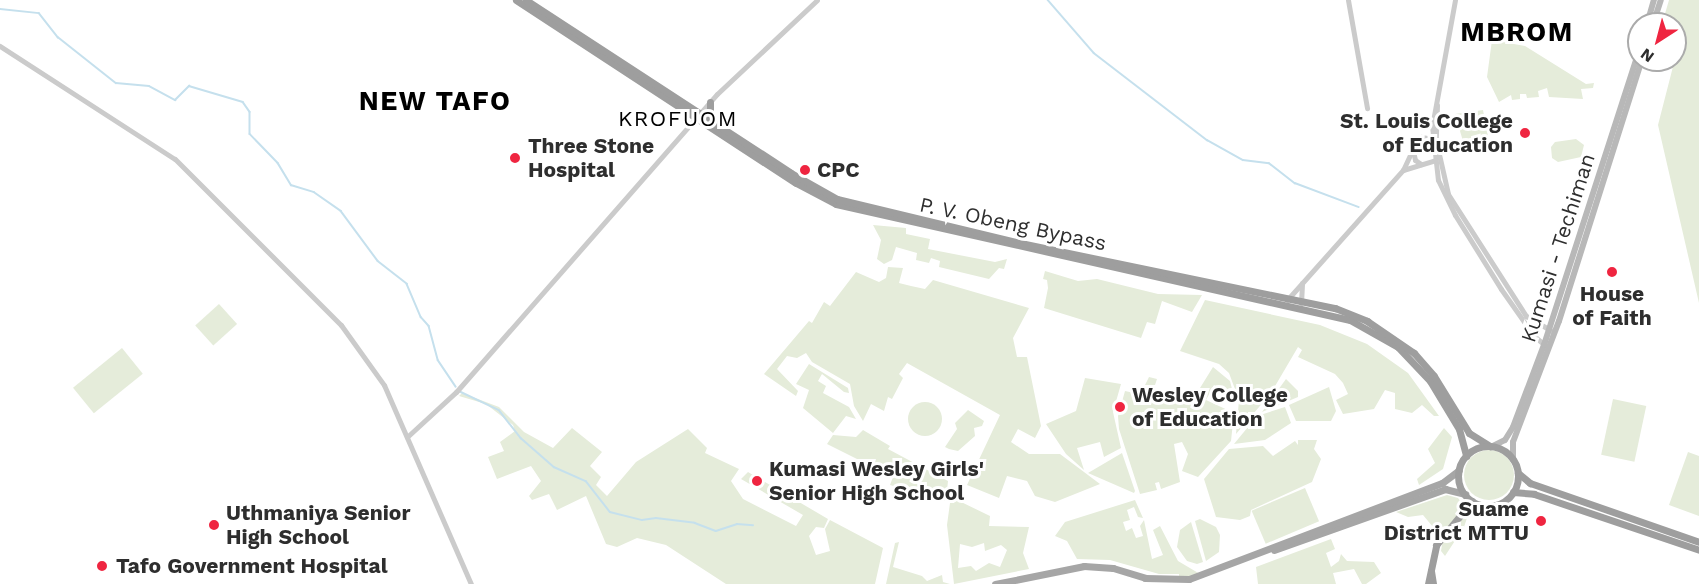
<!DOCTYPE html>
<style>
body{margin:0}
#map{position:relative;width:1699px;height:584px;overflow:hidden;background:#fff;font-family:"Work Sans",sans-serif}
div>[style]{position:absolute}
.green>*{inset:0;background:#e5ecda;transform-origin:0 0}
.round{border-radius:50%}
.stream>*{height:1.5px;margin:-0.75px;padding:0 0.75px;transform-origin:0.75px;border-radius:0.75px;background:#c5e0ed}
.tertiary>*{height:5px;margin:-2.5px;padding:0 2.5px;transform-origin:2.5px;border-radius:2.5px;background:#cbcbcb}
.secondary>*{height:6px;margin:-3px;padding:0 3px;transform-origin:3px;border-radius:3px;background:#b8b8b8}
.primary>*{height:7px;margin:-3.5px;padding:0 3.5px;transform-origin:3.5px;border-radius:3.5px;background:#a6a6a6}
.trunk>*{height:7px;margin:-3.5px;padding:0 3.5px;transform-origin:3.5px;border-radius:3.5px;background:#9e9e9e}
.trunk>.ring{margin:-3.5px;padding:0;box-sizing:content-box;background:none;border:7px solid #9e9e9e;border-radius:50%}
.dots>*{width:16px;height:16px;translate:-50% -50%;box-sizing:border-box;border:3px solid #fff;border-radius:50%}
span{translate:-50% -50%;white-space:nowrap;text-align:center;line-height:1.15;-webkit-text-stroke:6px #fff;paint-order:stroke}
.poi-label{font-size:21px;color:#2e2e2e;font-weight:700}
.right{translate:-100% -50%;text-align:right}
.left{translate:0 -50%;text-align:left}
.street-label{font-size:21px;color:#2e2e2e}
.neighbourhood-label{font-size:22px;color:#000;letter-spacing:1.5px}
.district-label{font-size:27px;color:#000;font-weight:700;letter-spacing:1.5px}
.north{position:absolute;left:1627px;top:12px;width:60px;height:60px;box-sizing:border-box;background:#fff;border:2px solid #ababab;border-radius:50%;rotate:216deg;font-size:16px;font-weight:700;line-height:24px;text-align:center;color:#2e2e2e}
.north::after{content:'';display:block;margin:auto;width:21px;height:27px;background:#ef2540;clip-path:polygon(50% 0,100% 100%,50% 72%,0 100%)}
</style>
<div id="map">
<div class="green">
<i style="clip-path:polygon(1669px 0,1699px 0,1699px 303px,1658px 125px,1677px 51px,1675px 24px,1662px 24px)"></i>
<i style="clip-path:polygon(1492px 40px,1525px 46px,1586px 84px,1594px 83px,1593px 88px,1581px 89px,1583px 99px,1549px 97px,1547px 88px,1538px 91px,1539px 97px,1527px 98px,1526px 94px,1520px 94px,1520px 99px,1512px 100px,1511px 95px,1499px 102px,1487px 77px)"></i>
<i style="clip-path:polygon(1483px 110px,1489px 142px,1465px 148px,1455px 114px)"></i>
<i style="clip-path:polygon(1576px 139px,1584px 145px,1581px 157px,1558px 162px,1552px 158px,1551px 147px,1555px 142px)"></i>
<i style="clip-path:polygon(873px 225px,906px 228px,906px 234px,930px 239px,928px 249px,995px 262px,1007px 259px,1004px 269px,999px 268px,989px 279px,939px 267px,940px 261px,931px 258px,929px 263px,916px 260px,917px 253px,896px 247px,892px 260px,884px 264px,877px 259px,881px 240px)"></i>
<i style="clip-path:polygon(888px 267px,903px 268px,899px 283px,911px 286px,925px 289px,933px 280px,1029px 308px,1013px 338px,1017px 357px,1027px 357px,1041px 426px,1035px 438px,1018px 429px,1011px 442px,1029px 454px,1060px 454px,1100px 484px,1055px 502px,1035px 496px,1027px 481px,1007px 476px,999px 498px,967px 485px,1000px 415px,907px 363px,899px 374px,903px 378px,892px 399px,888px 397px,884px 411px,871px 404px,863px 421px,854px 406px,850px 384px,812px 362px,806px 353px,797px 358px,787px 356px,777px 369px,798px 391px,796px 396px,764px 374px,809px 321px,812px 323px,824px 302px,830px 306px,856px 272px,879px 282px,886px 278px)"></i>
<i style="clip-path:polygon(1045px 271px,1078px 281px,1097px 279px,1158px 294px,1202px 295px,1192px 312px,1162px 301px,1155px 324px,1147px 322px,1141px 338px,1044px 308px,1048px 288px,1047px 280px,1043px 279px)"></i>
<i style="clip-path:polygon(1205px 300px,1320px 325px,1367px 344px,1408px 373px,1439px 416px,1434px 416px,1422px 405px,1412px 413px,1395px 409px,1395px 393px,1385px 390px,1374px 409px,1343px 414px,1336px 400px,1348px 394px,1343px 383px,1335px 374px,1298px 357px,1302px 350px,1298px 347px,1271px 393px,1236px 434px,1239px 400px,1229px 373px,1219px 364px,1180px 351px)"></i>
<i style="left:219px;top:304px;width:27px;height:32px;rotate:48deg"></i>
<i style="left:122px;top:348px;width:33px;height:63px;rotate:51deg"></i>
<i style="clip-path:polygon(809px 364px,848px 388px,849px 393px,844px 392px,822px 374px,818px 381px,826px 386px,823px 393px,849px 407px,856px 419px,846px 416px,833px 433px,803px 408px,809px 390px,796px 384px)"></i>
<i style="clip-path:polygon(1213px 367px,1230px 381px,1234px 397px,1214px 385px,1206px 400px,1234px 413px,1231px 441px,1198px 477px,1182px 471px,1188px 454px,1182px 442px,1174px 444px,1180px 482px,1161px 489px,1159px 482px,1155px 483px,1157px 490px,1140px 494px,1119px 429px,1118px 416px,1125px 391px,1134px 393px,1138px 385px,1144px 387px,1149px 377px,1157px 379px,1154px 388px,1166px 392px,1164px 401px,1174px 404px,1177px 396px,1198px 403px,1200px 388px)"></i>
<i style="clip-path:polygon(1085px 378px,1121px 384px,1113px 412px,1121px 448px,1104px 457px,1100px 442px,1077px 448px,1084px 470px,1066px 454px,1046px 424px,1076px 411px)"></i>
<i style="clip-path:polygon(1286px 379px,1298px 391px,1298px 397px,1262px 412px)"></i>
<i style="clip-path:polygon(1329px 387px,1336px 411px,1331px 421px,1296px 421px,1289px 405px)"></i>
<i style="clip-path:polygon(462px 393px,499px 407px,524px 432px,553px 448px,572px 428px,602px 452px,590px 466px,601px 477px,596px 485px,607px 496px,636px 462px,688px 429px,707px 448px,705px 453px,739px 469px,731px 481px,743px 499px,796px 526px,803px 515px,741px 479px,748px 472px,828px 519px,824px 528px,816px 527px,809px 536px,816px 555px,830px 551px,825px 529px,830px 520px,883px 548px,875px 584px,726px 584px,666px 545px,637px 538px,617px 547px,606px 544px,586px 496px,557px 510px,549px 494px,532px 500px,529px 496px,541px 481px,531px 466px,497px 479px,488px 457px,504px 451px,500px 442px,515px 431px,513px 425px,486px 404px,459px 396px)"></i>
<i style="left:1613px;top:399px;width:34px;height:57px;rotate:12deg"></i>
<i class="round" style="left:908px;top:402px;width:34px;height:34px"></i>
<i style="clip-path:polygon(1285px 407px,1291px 423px,1265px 440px,1234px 444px,1257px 416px)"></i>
<i style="clip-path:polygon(968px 410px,984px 421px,982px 426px,974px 428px,975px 436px,958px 451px,949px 449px,945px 447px,957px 429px,955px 423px)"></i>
<i style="clip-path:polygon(1444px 428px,1452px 437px,1443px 469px,1419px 485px,1417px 479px,1435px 463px,1428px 449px)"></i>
<i style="clip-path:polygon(863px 430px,890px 446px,888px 449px,948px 481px,946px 501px,890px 485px,893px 477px,827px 444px,833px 435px,856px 437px)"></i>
<i style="clip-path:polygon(1298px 440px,1317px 440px,1314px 449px,1321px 459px,1312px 482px,1251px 510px,1250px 516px,1240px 520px,1216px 517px,1204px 479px,1229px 449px,1263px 446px,1273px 456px,1295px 441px,1298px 445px)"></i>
<i class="round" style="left:1464px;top:450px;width:50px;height:50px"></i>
<i style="clip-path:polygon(1688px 452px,1699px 456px,1699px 516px,1669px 505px)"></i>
<i style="clip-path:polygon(1122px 453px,1135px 491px,1134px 493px,1088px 473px)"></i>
<i style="left:1305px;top:488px;width:36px;height:58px;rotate:67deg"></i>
<i style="clip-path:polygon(1447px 495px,1458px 498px,1469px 512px,1464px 527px,1445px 556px,1441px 551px,1443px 539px,1423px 515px,1408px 517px,1396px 512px)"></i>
<i style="clip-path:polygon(evenodd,955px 499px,990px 516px,989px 526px,1029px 527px,1023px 553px,1029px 569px,954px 584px,947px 525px,950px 503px,954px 503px,955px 499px,984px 543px,985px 551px,1001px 545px,1007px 550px,1000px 567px,989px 563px,976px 571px,971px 566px,958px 568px,960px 544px,972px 547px,984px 543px)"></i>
<i style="clip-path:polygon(1135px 500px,1143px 518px,1138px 517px,1134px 507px,1127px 510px,1130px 520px,1123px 522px,1126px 531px,1132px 528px,1136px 538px,1143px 536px,1140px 526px,1144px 520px,1152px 559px,1163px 555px,1153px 530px,1160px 526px,1178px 561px,1200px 574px,1179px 579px,1179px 574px,1159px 574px,1110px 560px,1077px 559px,1067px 541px,1055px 536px,1065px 522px)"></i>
<i style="clip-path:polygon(1200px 519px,1216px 527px,1220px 535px,1219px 552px,1206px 561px,1195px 521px)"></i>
<i style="clip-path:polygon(1191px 522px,1203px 562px,1197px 564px,1187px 561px,1177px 547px,1180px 530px)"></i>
<i style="clip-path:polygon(1331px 539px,1335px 549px,1326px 553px,1331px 567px,1339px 561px,1341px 554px,1347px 561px,1374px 562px,1381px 573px,1366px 584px,1362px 584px,1354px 569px,1333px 573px,1336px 584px,1258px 584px,1256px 567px)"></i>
<i style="clip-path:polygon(899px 542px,893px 567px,922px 576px,927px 581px,942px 575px,943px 582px,950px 584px,886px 584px,895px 543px)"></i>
</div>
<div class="stream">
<i style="left:1048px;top:0;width:70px;rotate:49deg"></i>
<i style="left:1094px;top:53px;width:143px;rotate:37.6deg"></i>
<i style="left:1207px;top:140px;width:41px;rotate:29.1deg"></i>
<i style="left:1243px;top:160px;width:26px;rotate:7deg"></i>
<i style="left:1269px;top:163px;width:33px;rotate:38deg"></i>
<i style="left:1295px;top:183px;width:68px;rotate:20.6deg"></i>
<i style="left:0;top:9px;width:39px;rotate:6deg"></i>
<i style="left:39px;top:13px;width:31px;rotate:52deg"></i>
<i style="left:58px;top:37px;width:74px;rotate:38.4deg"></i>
<i style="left:116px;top:83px;width:33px;rotate:5deg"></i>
<i style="left:149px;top:86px;width:30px;rotate:28deg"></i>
<i style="left:175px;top:100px;width:20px;rotate:-45deg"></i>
<i style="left:189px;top:86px;width:56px;rotate:16.5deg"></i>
<i style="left:243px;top:102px;width:12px;rotate:55deg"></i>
<i style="left:250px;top:112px;width:22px;rotate:90deg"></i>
<i style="left:250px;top:134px;width:40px;rotate:46deg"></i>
<i style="left:278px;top:163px;width:26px;rotate:59deg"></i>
<i style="left:291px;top:185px;width:24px;rotate:17deg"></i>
<i style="left:314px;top:192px;width:33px;rotate:35deg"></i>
<i style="left:341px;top:211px;width:62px;rotate:53.5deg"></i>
<i style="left:378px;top:261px;width:37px;rotate:38deg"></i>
<i style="left:407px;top:284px;width:36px;rotate:67deg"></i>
<i style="left:421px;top:317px;width:12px;rotate:48deg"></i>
<i style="left:429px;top:326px;width:35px;rotate:75deg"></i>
<i style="left:438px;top:360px;width:32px;rotate:56deg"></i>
<i style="left:459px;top:391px;width:44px;rotate:25.4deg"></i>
<i style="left:499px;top:410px;width:36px;rotate:52deg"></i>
<i style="left:521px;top:438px;width:44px;rotate:41.3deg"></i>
<i style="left:554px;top:467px;width:35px;rotate:24deg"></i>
<i style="left:586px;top:481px;width:39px;rotate:52deg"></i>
<i style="left:610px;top:512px;width:33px;rotate:14deg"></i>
<i style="left:642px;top:520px;width:14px;rotate:-8deg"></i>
<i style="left:656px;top:518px;width:39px;rotate:7deg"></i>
<i style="left:695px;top:523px;width:22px;rotate:21deg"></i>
<i style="left:716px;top:531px;width:22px;rotate:-18deg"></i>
<i style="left:737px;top:524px;width:16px;rotate:4deg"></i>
</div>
<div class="tertiary">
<i style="left:1348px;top:0;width:110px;rotate:80deg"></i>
<i style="left:1455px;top:0;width:128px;rotate:100.3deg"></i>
<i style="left:1432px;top:126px;width:54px;rotate:83.7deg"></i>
<i style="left:1438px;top:180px;width:39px;rotate:64deg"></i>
<i style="left:1455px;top:215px;width:87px;rotate:58.1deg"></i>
<i style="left:1501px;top:289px;width:57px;rotate:54.9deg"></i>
<i style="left:1534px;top:336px;width:16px;rotate:40deg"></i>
<i style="left:0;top:46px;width:208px;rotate:32.9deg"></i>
<i style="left:175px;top:159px;width:235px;rotate:45deg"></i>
<i style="left:341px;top:325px;width:74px;rotate:54.4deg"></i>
<i style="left:384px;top:385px;width:217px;rotate:66.4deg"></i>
<i style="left:1437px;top:105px;width:36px;rotate:92deg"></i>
<i style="left:1436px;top:141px;width:54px;rotate:77.2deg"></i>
<i style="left:1448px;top:194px;width:145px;rotate:57.4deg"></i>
<i style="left:1526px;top:316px;width:28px;rotate:30deg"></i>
<i style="left:1421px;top:164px;width:7px;rotate:-146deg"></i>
<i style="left:1415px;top:160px;width:14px;rotate:-102deg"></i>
<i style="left:1412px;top:146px;width:13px;rotate:-45deg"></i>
<i style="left:1421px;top:137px;width:13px;rotate:9deg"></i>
<i style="left:1403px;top:170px;width:34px;rotate:-17deg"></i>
<i style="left:1287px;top:300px;width:174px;rotate:-48.3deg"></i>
<i style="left:1403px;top:170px;width:19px;rotate:-65deg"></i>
<i style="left:1301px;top:303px;width:20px;rotate:-87deg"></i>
<i style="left:407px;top:437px;width:67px;rotate:-42.6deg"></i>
<i style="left:456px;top:392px;width:396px;rotate:-48.8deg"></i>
<i style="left:717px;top:94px;width:137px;rotate:-43.2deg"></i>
</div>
<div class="secondary">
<i style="left:1647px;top:24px;width:25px;rotate:-74deg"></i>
<i style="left:1653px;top:24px;width:25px;rotate:-72deg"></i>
<i style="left:1493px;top:446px;width:13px;rotate:-27deg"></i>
<i style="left:1505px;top:440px;width:15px;rotate:-58deg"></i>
<i style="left:1513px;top:427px;width:88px;rotate:-69.3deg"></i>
<i style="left:1544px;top:345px;width:309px;rotate:-72.1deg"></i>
<i style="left:1513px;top:460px;width:18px;rotate:-90deg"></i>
<i style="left:1513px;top:442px;width:129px;rotate:-69.2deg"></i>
<i style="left:1559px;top:321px;width:274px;rotate:-72.4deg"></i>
</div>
<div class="primary">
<i style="left:1274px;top:550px;width:182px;rotate:-19.6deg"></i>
<i style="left:1445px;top:489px;width:21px;rotate:14deg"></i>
<i style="left:995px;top:584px;width:91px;rotate:-11.4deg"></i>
<i style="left:1084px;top:566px;width:29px;rotate:4deg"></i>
<i style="left:1113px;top:568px;width:34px;rotate:17deg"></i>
<i style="left:1145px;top:578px;width:44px;rotate:1.3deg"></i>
<i style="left:1189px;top:579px;width:271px;rotate:-20.8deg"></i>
<i style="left:1442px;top:483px;width:21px;rotate:-37deg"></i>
</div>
<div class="trunk">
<i style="left:516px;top:0;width:334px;rotate:33.2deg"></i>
<i style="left:796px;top:183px;width:45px;rotate:27.7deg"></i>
<i style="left:836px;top:204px;width:527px;rotate:12.72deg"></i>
<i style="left:1350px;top:320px;width:55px;rotate:29.4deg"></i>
<i style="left:1398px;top:347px;width:47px;rotate:46.7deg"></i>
<i style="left:1430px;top:381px;width:56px;rotate:58.9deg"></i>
<i style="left:1459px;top:429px;width:28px;rotate:75deg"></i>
<i style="left:526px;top:0;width:316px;rotate:33.1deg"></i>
<i style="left:791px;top:173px;width:53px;rotate:29.5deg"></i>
<i style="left:837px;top:199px;width:193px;rotate:13.5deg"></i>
<i style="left:1025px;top:244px;width:317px;rotate:11.7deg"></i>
<i style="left:1335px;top:308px;width:35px;rotate:22deg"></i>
<i style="left:1367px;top:321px;width:57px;rotate:34.2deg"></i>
<i style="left:1414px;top:353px;width:30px;rotate:49deg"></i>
<i style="left:1434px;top:376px;width:67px;rotate:58.4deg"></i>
<i style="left:1469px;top:433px;width:25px;rotate:32deg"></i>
<i style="left:710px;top:102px;width:19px;rotate:90deg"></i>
<i class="ring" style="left:1458px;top:446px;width:53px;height:53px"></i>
<i style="left:1518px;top:473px;width:16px;rotate:40deg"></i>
<i style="left:1530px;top:483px;width:179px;rotate:19.2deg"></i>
<i style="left:1513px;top:492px;width:21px;rotate:5deg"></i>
<i style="left:1534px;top:494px;width:174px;rotate:18.7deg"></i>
<i style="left:1431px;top:571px;width:13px;rotate:81deg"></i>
<i style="left:1428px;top:584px;width:40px;rotate:-78deg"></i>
<i style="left:1436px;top:545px;width:57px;rotate:-50.7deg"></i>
</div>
<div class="dots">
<i style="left:1525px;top:133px;background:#ef2540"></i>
<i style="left:515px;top:158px;background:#ef2540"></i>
<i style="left:805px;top:170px;background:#ef2540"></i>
<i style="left:1612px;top:272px;background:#ef2540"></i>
<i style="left:1120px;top:407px;background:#ef2540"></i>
<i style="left:757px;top:481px;background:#ef2540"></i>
<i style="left:1541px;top:521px;background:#ef2540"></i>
<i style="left:214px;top:525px;background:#ef2540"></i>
<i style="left:102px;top:566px;background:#ef2540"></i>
</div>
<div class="poi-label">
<span class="right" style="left:1513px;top:133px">St. Louis College<br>of Education</span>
<span class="left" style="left:528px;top:158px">Three Stone<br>Hospital</span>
<span class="left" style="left:817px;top:170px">CPC</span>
<span style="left:1612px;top:306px">House<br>of Faith</span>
<span class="left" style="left:1132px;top:407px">Wesley College<br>of Education</span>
<span class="left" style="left:769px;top:481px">Kumasi Wesley Girls'<br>Senior High School</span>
<span class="right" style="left:1529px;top:521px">Suame<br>District MTTU</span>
<span class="left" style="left:226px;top:525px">Uthmaniya Senior<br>High School</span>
<span class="left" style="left:116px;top:566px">Tafo Government Hospital</span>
</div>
<div class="street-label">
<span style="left:1013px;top:224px;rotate:12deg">P. V. Obeng Bypass</span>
<span style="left:1558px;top:248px;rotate:-72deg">Kumasi - Techiman</span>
</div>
<div class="neighbourhood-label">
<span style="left:678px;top:119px">KROFUOM</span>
</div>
<div class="district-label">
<span style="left:1517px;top:33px">MBROM</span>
<span style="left:435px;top:102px">NEW TAFO</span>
</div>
<div class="north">N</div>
</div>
